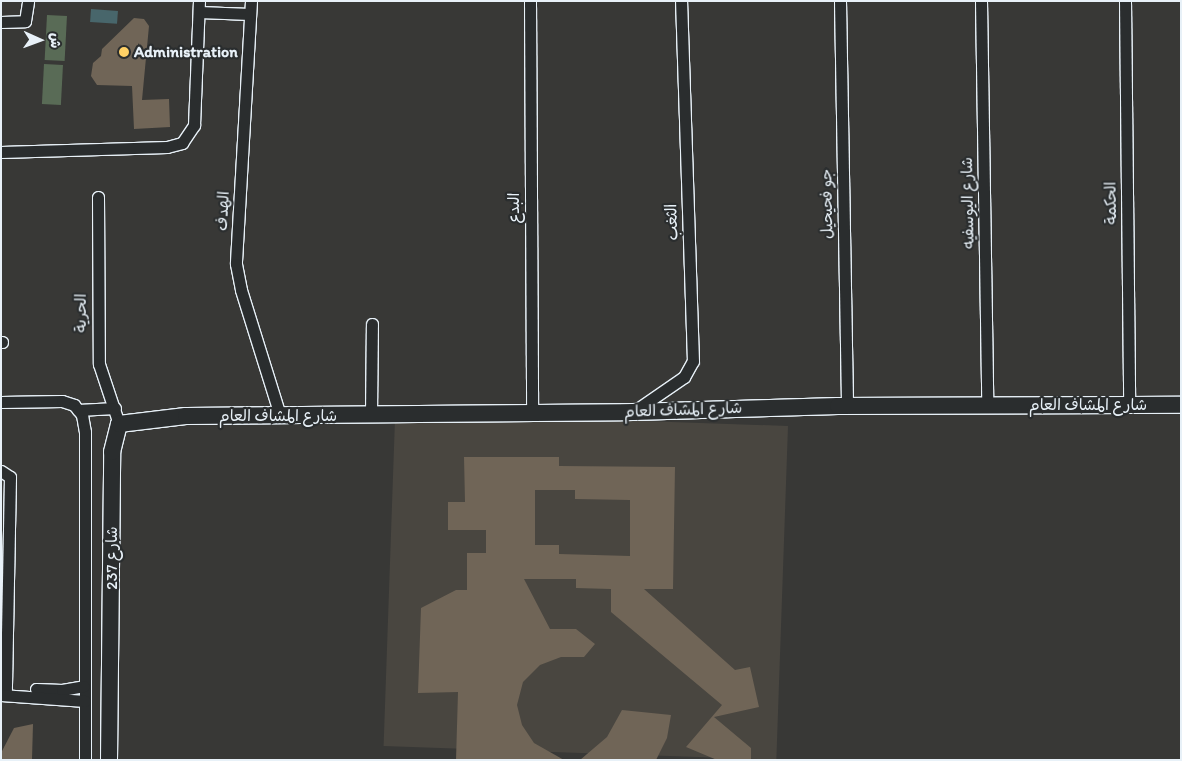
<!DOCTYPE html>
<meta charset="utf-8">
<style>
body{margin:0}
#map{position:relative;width:1182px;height:761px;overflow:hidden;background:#383836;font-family:Itim,"Playpen Sans Arabic",sans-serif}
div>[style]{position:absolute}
.built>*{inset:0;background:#494640;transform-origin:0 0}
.green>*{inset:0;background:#596b56;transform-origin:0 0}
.water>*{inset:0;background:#48666b;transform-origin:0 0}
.building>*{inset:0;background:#706557}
.roads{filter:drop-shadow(1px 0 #e8f1f8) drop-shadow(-1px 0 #e8f1f8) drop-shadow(0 1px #e8f1f8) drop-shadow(0 -1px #e8f1f8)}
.street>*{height:11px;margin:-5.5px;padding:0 5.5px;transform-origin:5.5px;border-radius:5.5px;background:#2a2d2e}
.secondary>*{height:16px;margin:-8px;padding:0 8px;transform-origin:8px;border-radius:8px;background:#2a2d2e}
.dots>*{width:14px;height:14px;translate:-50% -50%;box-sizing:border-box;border:2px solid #2a2d2e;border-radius:50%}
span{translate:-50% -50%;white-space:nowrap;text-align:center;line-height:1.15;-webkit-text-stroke:4.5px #2a2d2e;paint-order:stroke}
.poi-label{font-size:16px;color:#e8f1f8;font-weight:700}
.left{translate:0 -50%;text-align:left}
.street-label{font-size:16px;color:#e8f1f8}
.frame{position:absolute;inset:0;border:2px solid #e8f1f8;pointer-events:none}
.north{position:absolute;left:15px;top:15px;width:50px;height:50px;-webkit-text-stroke:4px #2a2d2e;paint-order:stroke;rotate:92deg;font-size:14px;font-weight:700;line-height:20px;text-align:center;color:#e8f1f8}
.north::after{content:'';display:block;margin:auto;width:18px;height:22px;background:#e8f1f8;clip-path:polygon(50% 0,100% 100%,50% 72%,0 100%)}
</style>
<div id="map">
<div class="built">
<i style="left:788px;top:426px;width:334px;height:393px;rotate:92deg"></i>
</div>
<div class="green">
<i style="left:47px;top:15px;width:20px;height:45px;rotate:3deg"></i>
<i style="left:44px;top:64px;width:19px;height:40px;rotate:3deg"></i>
</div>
<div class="water">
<i style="left:91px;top:9px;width:27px;height:13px;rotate:4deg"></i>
</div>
<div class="building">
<i style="clip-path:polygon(134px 18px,144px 19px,149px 26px,142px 100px,169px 99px,170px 127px,134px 129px,132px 86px,97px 85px,91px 76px,93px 63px,101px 56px,102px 49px)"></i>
<i style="clip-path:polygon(evenodd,464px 457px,559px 457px,559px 466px,675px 467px,673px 589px,644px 589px,735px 670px,750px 667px,759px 707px,714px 717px,751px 748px,751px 760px,717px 760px,686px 747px,722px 705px,611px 612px,611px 589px,576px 588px,576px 579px,524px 579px,550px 629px,576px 629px,595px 644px,584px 657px,561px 657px,540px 665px,523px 682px,517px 705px,522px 725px,534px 743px,564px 760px,456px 760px,458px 692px,418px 693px,421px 608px,456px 590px,467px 590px,467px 553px,486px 553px,486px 530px,448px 530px,448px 502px,465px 502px,464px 457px,535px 490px,575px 490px,575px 499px,630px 500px,630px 556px,559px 554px,559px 545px,535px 545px,535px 490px)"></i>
<i style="clip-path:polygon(622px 710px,671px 715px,667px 738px,656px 760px,580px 760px,607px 737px)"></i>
<i style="clip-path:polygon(33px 724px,32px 759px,1px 760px,1px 753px,14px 728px)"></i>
</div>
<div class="roads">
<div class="street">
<i style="left:251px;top:1px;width:263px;rotate:93.3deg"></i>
<i style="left:236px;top:264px;width:26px;rotate:79deg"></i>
<i style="left:241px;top:290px;width:131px;rotate:72.7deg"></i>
<i style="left:530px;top:1px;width:413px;rotate:89.7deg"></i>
<i style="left:840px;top:1px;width:405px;rotate:89deg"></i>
<i style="left:981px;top:1px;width:404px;rotate:89.1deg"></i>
<i style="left:1125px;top:1px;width:403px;rotate:89.4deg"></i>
<i style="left:199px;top:12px;width:51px;rotate:2.2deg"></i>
<i style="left:1px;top:22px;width:24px;rotate:-2deg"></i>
<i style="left:25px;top:21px;width:20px;rotate:-81deg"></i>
<i style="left:1px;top:152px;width:166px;rotate:-1.7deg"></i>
<i style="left:167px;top:147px;width:16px;rotate:-15deg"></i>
<i style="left:182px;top:143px;width:22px;rotate:-56deg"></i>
<i style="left:194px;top:125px;width:124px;rotate:-87.7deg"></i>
<i style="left:98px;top:197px;width:167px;rotate:89.7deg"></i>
<i style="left:99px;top:364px;width:63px;rotate:71.6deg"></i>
<i style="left:1px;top:342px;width:1px"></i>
<i style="left:1px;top:402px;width:61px;rotate:-0.9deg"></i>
<i style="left:62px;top:401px;width:13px;rotate:18deg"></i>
<i style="left:74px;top:405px;width:13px;rotate:51deg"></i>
<i style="left:82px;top:415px;width:17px;rotate:80deg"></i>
<i style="left:85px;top:432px;width:328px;rotate:90deg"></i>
<i style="left:78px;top:410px;width:37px;rotate:-3deg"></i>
<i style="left:633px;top:412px;width:62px;rotate:-34.5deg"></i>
<i style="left:684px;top:377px;width:18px;rotate:-61deg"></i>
<i style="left:693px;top:361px;width:360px;rotate:-91.9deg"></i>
<i style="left:371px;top:414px;width:90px;rotate:-89.4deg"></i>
<i style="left:1px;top:471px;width:11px;rotate:34deg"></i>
<i style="left:10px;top:477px;width:218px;rotate:91.1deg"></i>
<i style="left:36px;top:689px;width:26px;rotate:2deg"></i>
<i style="left:62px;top:690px;width:22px;rotate:-10deg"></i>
<i style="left:1px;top:695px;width:84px;rotate:4.1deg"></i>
</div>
<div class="secondary">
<i style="left:109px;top:760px;width:308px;rotate:-89.4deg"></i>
<i style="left:112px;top:452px;width:29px;rotate:-76deg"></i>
<i style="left:119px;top:424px;width:67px;rotate:-6.8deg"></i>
<i style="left:186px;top:416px;width:447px;rotate:-0.5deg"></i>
<i style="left:633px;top:412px;width:205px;rotate:-1.7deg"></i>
<i style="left:838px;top:406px;width:343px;rotate:-0.2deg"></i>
</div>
</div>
<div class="dots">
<i style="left:124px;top:52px;background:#ffd166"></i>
</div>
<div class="poi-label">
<span class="left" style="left:134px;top:52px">Administration</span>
</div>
<div class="street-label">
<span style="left:968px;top:203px;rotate:-91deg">شارع اليوسفيه</span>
<span style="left:1111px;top:203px;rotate:-91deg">الحكمة</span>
<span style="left:827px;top:204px;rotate:-91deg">جو فحيحيل</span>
<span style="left:514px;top:208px;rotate:-90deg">البدع</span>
<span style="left:223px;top:211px;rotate:-87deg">الهدف</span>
<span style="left:672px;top:222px;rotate:-92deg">الثغب</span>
<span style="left:81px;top:313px;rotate:-90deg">الحرية</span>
<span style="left:1088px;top:405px">شارع المشاف العام</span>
<span style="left:683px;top:410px;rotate:-2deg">شارع المشاف العام</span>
<span style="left:278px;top:416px">شارع المشاف العام</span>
<span style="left:112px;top:558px;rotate:-90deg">شارع 237</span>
</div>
<div class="frame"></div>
<div class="north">ش</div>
</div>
